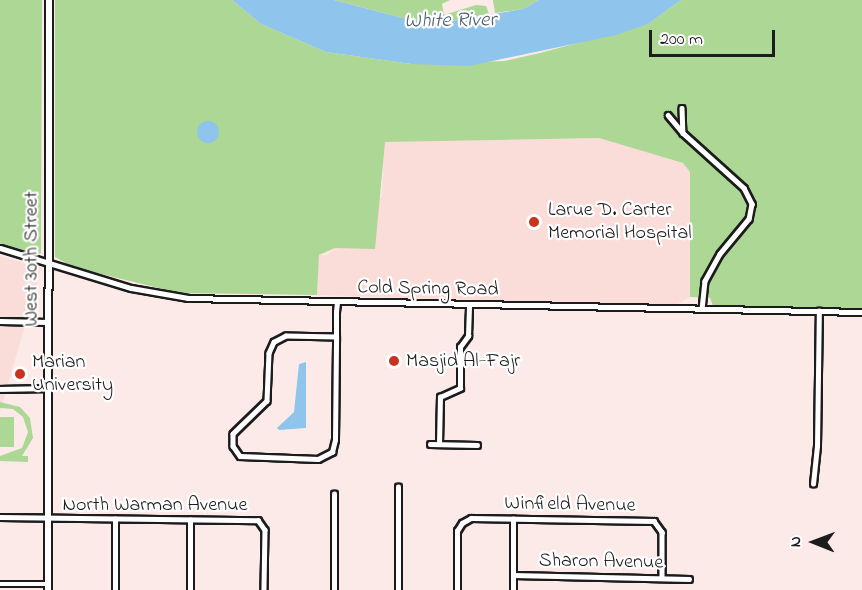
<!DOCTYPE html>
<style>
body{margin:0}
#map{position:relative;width:862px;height:590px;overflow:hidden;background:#fceae8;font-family:"Indie Flower",sans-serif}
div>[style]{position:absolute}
.built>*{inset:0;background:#fadcd8;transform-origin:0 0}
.green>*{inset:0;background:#acd795;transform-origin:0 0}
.water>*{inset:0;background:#8fc4ec}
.round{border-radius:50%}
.roads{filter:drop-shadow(2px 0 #1c1c1c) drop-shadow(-2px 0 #1c1c1c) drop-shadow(0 2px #1c1c1c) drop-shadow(0 -2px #1c1c1c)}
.minor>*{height:4.5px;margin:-2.25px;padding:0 2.25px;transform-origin:2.25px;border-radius:2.25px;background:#fff}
.tertiary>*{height:5px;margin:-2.5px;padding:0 2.5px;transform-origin:2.5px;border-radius:2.5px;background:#fff}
.secondary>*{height:6px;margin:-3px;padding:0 3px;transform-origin:3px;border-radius:3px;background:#fff}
.dots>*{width:16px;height:16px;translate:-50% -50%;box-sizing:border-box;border:3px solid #fff;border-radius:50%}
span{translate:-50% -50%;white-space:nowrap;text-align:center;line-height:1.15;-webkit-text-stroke:4.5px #fff;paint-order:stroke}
.poi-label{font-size:20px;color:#1c1c1c}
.left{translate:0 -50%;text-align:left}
.street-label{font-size:20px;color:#1c1c1c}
.water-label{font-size:21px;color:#4a5f6f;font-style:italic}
.north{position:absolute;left:784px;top:512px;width:60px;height:60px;-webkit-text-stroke:4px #fff;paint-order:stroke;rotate:271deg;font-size:16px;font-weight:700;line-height:24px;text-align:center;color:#1c1c1c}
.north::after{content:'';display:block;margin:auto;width:21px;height:27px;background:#1c1c1c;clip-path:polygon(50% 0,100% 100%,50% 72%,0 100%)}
.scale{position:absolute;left:649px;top:30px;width:126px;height:27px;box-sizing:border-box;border:3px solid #1c1c1c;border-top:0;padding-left:8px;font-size:18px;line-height:21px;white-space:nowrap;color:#1c1c1c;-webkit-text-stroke:4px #fff;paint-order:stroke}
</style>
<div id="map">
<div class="built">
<i style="clip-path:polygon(599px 138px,683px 163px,690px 172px,690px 297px,674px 306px,317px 295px,319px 255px,327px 255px,335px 248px,382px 196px,384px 142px)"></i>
<i style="left:0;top:256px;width:43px;height:225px;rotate:16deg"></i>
</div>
<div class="green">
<i style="clip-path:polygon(0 0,42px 0,41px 253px,37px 255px,0 244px)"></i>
<i style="clip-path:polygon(55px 0,232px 0,261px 24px,326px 52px,412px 64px,505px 61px,540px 53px,648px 24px,681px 0,862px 0,862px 309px,713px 306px,710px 298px,690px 297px,690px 172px,683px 163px,599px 138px,385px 142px,375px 249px,335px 248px,319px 255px,317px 295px,179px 293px,73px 267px,55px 257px)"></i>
<i style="clip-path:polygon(334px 0,450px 0,442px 4px,444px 15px,476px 5px,486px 6px,489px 14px,446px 22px,414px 21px)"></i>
<i style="clip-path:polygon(493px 0,539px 0,523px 9px,495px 13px)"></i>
<i style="clip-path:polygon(0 402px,20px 407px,30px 418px,33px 438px,22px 456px,28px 456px,28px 462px,0 461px,0 456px,22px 448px,28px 432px,23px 417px,13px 409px,0 408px)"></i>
<i style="left:0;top:417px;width:14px;height:30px"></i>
</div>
<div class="water">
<i style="clip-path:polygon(232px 0,334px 0,414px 21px,446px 22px,523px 9px,539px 0,681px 0,648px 24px,616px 35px,469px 66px,412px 64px,326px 52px,261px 24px)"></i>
<i class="round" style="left:197px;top:121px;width:22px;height:22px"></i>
<i style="clip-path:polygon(306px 362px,306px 428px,279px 430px,277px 428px,294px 412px,299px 364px)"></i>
</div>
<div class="roads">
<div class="minor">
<i style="left:682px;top:108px;width:25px;rotate:88deg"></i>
<i style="left:683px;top:133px;width:82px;rotate:42deg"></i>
<i style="left:744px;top:188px;width:18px;rotate:63deg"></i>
<i style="left:752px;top:204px;width:15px;rotate:101deg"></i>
<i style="left:749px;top:219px;width:45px;rotate:129.6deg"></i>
<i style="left:720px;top:254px;width:31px;rotate:119deg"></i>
<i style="left:705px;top:281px;width:28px;rotate:96deg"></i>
<i style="left:668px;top:115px;width:23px;rotate:50deg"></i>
<i style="left:0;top:321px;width:48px;rotate:1.2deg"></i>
<i style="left:336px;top:337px;width:50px;rotate:-178.9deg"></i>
<i style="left:286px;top:336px;width:13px;rotate:153deg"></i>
<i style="left:274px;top:342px;width:12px;rotate:114deg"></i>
<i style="left:269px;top:353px;width:48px;rotate:92.4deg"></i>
<i style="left:267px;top:401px;width:47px;rotate:135.9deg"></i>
<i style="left:233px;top:434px;width:12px;rotate:90deg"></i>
<i style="left:233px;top:446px;width:12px;rotate:55deg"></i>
<i style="left:240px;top:456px;width:78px;rotate:2.2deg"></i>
<i style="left:318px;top:459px;width:16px;rotate:-27deg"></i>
<i style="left:332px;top:452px;width:12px;rotate:-76deg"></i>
<i style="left:335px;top:440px;width:103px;rotate:-89.4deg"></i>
<i style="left:336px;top:337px;width:25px;rotate:-90deg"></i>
<i style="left:336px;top:312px;width:10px;rotate:-84deg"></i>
<i style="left:0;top:389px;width:48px;rotate:-1.2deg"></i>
<i style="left:430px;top:444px;width:47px;rotate:1.2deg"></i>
<i style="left:439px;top:444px;width:47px;rotate:-88.8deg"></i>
<i style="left:440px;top:397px;width:22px;rotate:-24deg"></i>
<i style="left:460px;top:388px;width:41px;rotate:-90deg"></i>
<i style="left:460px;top:347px;width:14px;rotate:-54deg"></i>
<i style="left:468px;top:336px;width:31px;rotate:-88deg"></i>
<i style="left:813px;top:484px;width:38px;rotate:-84deg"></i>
<i style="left:817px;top:446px;width:135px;rotate:-89.2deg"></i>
<i style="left:0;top:517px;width:258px;rotate:0.7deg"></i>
<i style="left:258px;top:520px;width:12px;rotate:55deg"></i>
<i style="left:265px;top:530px;width:60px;rotate:91deg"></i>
<i style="left:513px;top:575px;width:176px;rotate:1.3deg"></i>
<i style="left:0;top:584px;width:48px"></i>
<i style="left:115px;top:590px;width:71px;rotate:-90deg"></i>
<i style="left:190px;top:590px;width:70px;rotate:-90deg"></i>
<i style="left:334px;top:590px;width:96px;rotate:-90deg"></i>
<i style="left:398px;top:590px;width:103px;rotate:-90deg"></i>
<i style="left:457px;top:590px;width:59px;rotate:-90deg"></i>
<i style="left:457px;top:531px;width:9px;rotate:-58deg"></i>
<i style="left:462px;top:523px;width:10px;rotate:-29deg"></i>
<i style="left:471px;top:518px;width:183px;rotate:0.9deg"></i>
<i style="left:654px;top:521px;width:14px;rotate:54deg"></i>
<i style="left:662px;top:532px;width:46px;rotate:90deg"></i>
<i style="left:513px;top:590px;width:71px;rotate:-90deg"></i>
</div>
<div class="tertiary">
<i style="left:0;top:248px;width:137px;rotate:17deg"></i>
<i style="left:131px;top:288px;width:58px;rotate:10deg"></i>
<i style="left:188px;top:298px;width:674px;rotate:1.19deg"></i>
</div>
<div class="secondary">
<i style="left:48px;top:590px;width:590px;rotate:-89.9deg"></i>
</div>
</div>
<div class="dots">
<i style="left:534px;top:222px;background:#c8321e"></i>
<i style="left:394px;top:361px;background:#c8321e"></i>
<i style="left:20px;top:374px;background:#c8321e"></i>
</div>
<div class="poi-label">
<span class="left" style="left:548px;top:222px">Larue D. Carter<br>Memorial Hospital</span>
<span class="left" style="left:406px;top:361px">Masjid Al-Fajr</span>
<span class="left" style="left:32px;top:374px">Marian<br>University</span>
</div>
<div class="street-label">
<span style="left:32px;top:259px;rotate:-90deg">West 30th Street</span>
<span style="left:428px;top:289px;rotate:1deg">Cold Spring Road</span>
<span style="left:155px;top:505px">North Warman Avenue</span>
<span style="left:570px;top:505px;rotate:1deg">Winfield Avenue</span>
<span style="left:601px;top:562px;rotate:1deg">Sharon Avenue</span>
</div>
<div class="water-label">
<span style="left:450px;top:21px;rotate:-1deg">White River</span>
</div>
<div class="north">N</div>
<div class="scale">200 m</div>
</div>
